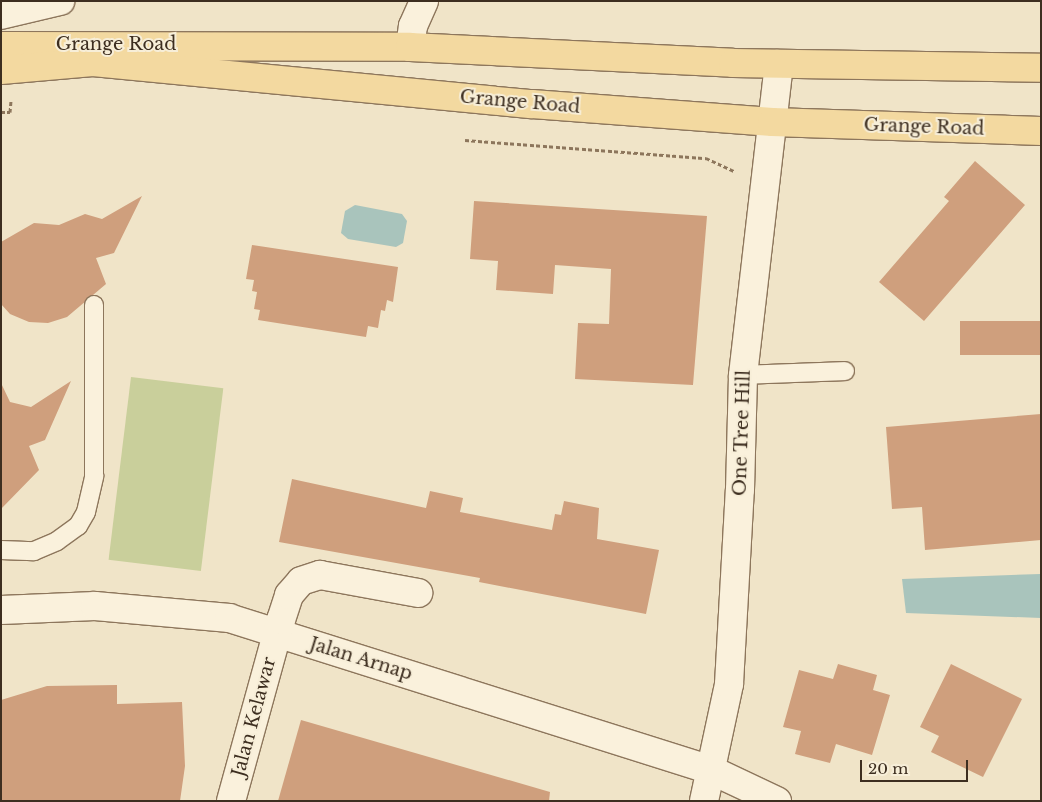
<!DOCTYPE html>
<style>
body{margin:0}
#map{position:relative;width:1042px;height:802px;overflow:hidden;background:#f0e4c8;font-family:"Libre Baskerville",serif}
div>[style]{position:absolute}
.green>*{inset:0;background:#c9cf9b;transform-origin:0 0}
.water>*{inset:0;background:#a9c4bc}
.building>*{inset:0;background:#cf9f7d;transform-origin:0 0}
.path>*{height:3px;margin-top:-1.5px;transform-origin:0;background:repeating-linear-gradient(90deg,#8d765c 0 4px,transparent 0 6.5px)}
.roads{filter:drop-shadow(1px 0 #8d765c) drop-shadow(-1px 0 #8d765c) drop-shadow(0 1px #8d765c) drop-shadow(0 -1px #8d765c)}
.service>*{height:18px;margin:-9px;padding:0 9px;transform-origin:9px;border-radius:9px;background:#faf1dc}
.minor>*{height:28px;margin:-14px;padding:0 14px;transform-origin:14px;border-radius:14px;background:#faf1dc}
.primary>*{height:28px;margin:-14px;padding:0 14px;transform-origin:14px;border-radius:14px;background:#f3d9a0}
span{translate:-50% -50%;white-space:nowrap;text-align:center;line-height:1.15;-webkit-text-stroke:4px #f7eed8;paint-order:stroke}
.street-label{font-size:18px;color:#3d2e20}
.frame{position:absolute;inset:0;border:2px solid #3d2e20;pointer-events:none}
.scale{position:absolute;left:860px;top:760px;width:108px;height:22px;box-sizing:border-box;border:2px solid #3d2e20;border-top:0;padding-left:6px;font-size:15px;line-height:18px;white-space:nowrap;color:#3d2e20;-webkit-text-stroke:4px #f7eed8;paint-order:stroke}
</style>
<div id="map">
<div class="green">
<i style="left:131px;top:377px;width:93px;height:184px;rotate:7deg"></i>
</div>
<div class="water">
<i style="clip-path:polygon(355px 205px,402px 214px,407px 221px,403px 243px,396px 247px,348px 239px,341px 233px,345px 211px)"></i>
<i style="clip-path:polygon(1040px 574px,1041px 618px,906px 613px,902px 579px)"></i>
</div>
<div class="building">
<i style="clip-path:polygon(975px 161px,1025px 205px,924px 321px,879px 282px,949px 201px,944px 197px)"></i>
<i style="clip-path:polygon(142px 196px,114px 253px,96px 258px,106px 284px,67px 317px,48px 323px,29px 322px,10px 314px,1px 304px,1px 242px,34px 223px,59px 225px,85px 214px,102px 219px)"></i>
<i style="clip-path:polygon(474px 201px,707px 216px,693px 385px,575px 379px,578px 323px,609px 324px,611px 269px,555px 265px,553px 294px,496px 290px,498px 261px,470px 259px)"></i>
<i style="clip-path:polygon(252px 245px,398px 267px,393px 302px,387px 300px,385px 311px,381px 310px,378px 328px,368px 326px,366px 337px,258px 320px,260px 310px,254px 309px,257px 292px,252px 291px,254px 280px,246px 279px)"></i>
<i style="left:1041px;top:321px;width:34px;height:81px;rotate:90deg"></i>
<i style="clip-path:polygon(71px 381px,45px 440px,29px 446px,39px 470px,1px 509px,1px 383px,10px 402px,31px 407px)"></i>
<i style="clip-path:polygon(1041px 414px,1041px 540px,925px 550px,922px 507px,892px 509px,886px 427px)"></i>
<i style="clip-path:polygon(292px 479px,426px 508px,430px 491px,463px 498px,460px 512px,552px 530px,555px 514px,561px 515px,564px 501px,599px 508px,597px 539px,659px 550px,646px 614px,479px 582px,480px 578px,279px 542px)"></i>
<i style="clip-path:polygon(838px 664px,877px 675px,873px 690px,890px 695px,872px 755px,836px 744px,830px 763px,795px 754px,801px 731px,783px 727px,799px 670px,833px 679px)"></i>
<i style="clip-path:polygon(951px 664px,1022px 699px,983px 777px,931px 752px,939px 736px,920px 727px)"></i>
<i style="clip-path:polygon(117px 685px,117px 704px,182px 702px,185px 766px,180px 801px,1px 801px,1px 700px,47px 686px)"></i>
<i style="clip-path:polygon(301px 720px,550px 792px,549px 801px,278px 801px)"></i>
</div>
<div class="path">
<i style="left:1px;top:112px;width:9px"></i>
<i style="left:10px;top:112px;width:12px;rotate:-85deg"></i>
<i style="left:465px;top:140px;width:242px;rotate:4.3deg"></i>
<i style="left:706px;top:158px;width:31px;rotate:25deg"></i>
</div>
<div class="roads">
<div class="service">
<i style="left:743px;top:375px;width:102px;rotate:-2.2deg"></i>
<i style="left:1px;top:550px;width:33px;rotate:2deg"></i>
<i style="left:34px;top:551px;width:25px;rotate:-23deg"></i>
<i style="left:57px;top:541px;width:26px;rotate:-36deg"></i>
<i style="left:78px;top:526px;width:16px;rotate:-60deg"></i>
<i style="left:86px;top:512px;width:37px;rotate:-77deg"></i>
<i style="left:94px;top:476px;width:171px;rotate:-90deg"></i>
</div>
<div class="minor">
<i style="left:1px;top:15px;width:61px;rotate:-13.3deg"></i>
<i style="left:410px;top:47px;width:21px;rotate:-82deg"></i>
<i style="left:413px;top:26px;width:27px;rotate:-66deg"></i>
<i style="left:1px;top:610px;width:94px;rotate:-2.4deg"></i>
<i style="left:95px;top:606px;width:135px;rotate:5.1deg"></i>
<i style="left:229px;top:618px;width:505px;rotate:17.5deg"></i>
<i style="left:711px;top:770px;width:73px;rotate:25.2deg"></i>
<i style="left:231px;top:801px;width:188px;rotate:-74.6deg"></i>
<i style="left:281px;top:620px;width:26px;rotate:-72deg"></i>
<i style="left:289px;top:595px;width:18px;rotate:-49deg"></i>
<i style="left:301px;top:581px;width:20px;rotate:-18deg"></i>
<i style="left:320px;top:575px;width:100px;rotate:10.4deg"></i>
<i style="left:704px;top:801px;width:120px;rotate:-77.9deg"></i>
<i style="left:729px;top:684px;width:194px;rotate:-86.8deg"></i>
<i style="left:740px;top:490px;width:115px;rotate:-88.5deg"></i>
<i style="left:743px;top:375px;width:313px;rotate:-83.4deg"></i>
</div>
<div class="primary">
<i style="left:1px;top:46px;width:409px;rotate:0.1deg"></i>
<i style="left:410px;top:47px;width:323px;rotate:2.8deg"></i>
<i style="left:733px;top:63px;width:308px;rotate:0.9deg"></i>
<i style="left:1px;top:70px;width:92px;rotate:-5deg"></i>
<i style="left:93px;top:62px;width:441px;rotate:5.5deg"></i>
<i style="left:532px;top:104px;width:241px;rotate:4.3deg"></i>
<i style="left:772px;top:122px;width:269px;rotate:1.9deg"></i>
</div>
</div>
<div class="street-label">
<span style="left:116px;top:44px">Grange Road</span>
<span style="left:520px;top:102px;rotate:5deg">Grange Road</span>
<span style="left:924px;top:127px;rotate:2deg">Grange Road</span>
<span style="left:742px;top:433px;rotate:-88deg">One Tree Hill</span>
<span style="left:361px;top:659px;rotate:17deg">Jalan Arnap</span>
<span style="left:254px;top:717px;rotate:-75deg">Jalan Kelawar</span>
</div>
<div class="frame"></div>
<div class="scale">20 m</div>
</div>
